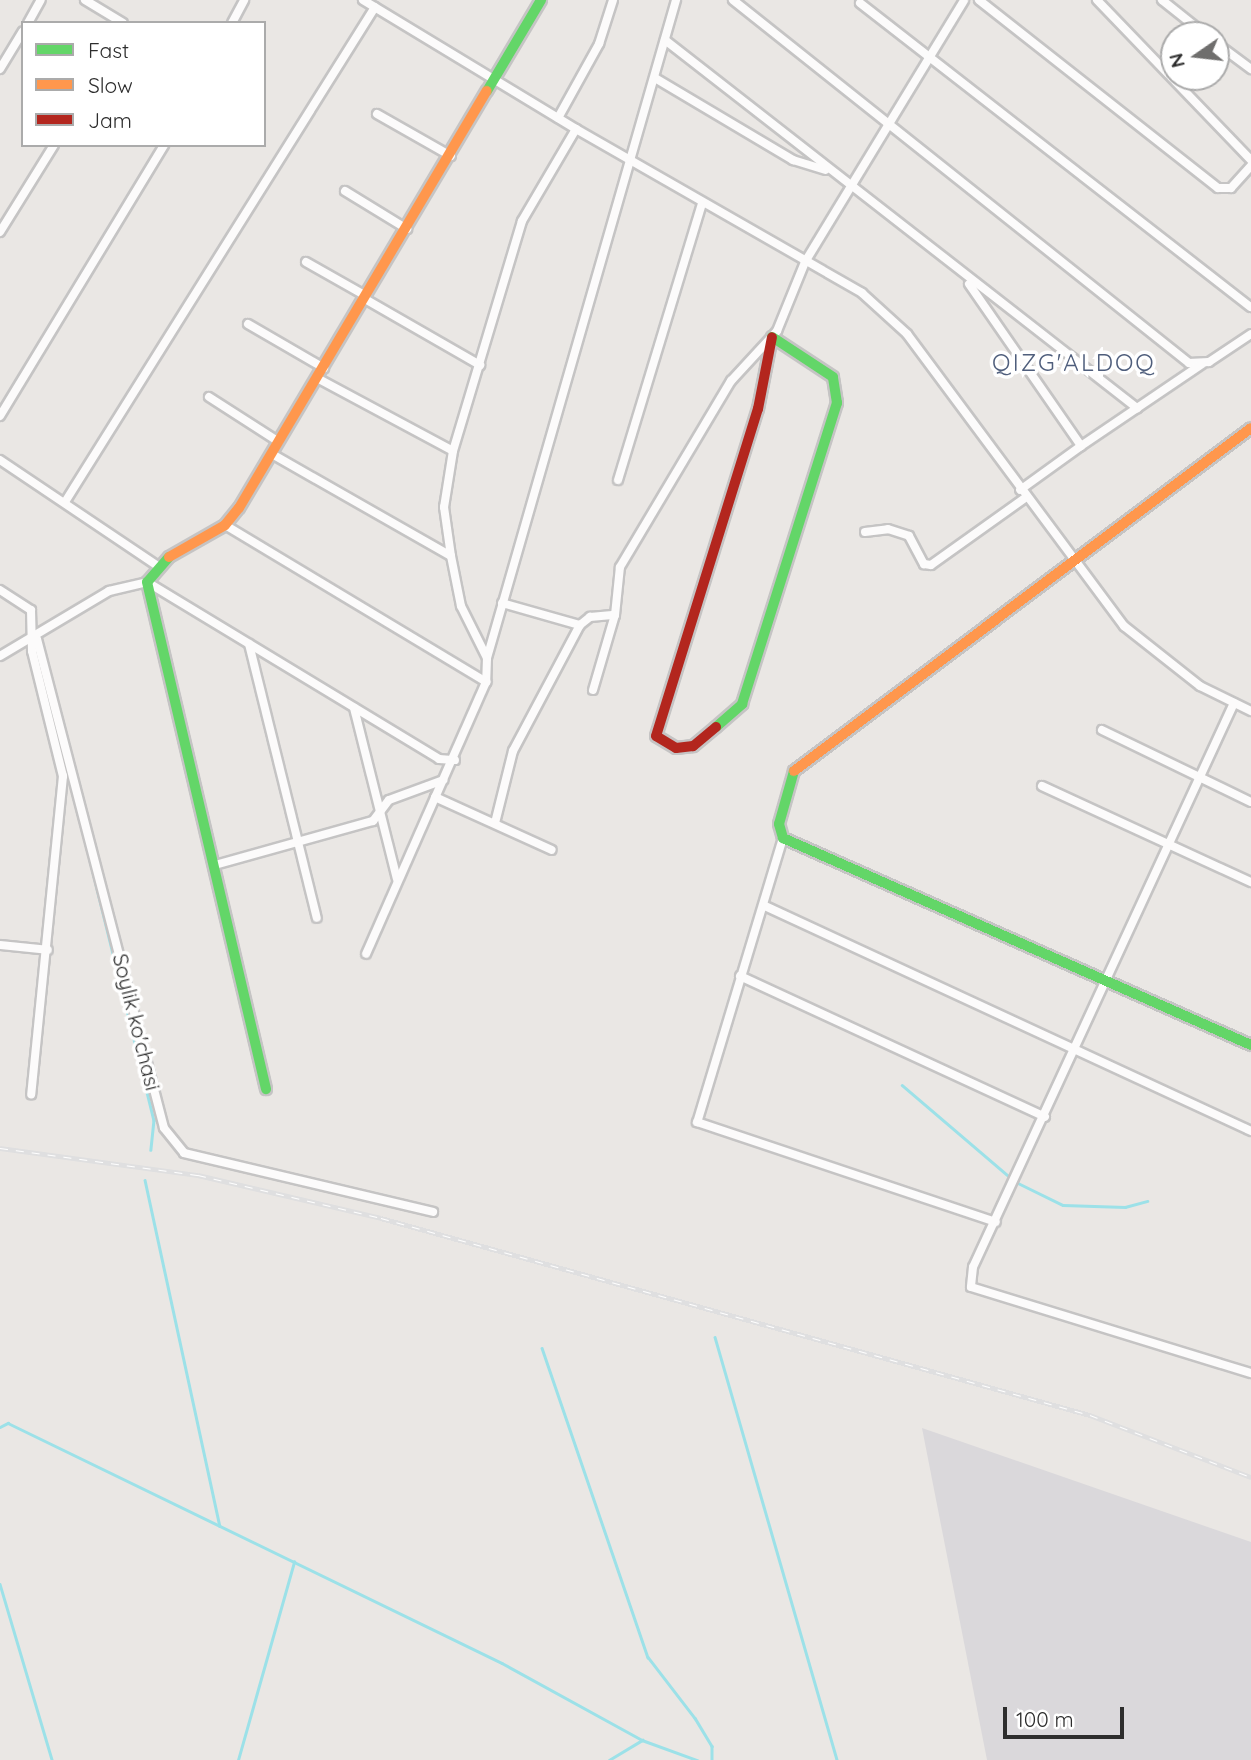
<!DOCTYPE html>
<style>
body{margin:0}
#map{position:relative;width:1251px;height:1760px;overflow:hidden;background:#eae7e4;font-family:Quicksand,sans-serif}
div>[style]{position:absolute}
.industrial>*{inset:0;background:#dad8db}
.stream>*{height:2.5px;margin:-1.25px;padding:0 1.25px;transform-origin:1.25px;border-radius:1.25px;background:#9ce1e8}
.roads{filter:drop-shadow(2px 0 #c5c4c4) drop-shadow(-2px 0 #c5c4c4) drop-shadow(0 2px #c5c4c4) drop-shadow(0 -2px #c5c4c4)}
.street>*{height:8px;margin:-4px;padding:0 4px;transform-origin:4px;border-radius:4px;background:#fcfbfb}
.fast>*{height:10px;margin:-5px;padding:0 5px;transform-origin:5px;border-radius:5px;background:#63d668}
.slow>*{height:10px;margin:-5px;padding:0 5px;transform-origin:5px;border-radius:5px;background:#ff974d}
.jam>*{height:10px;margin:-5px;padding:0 5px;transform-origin:5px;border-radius:5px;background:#b3261e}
.rail>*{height:5px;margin-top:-2.5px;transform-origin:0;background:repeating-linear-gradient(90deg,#fff 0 8px,#dfdfe0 0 16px);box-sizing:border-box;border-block:2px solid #dfdfe0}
span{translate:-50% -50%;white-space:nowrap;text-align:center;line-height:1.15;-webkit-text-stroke:7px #fff;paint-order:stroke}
.street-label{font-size:21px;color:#2d2d2d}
.quarter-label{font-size:24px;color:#4f5e7c;letter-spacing:2px}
.legend{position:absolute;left:21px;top:21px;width:245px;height:126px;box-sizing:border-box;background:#fff;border:2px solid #ababab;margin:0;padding:9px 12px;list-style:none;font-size:21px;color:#2d2d2d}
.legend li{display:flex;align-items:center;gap:14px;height:35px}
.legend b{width:35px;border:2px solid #ababab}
.north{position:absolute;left:1160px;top:21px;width:70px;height:70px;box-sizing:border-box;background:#fff;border:2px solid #ababab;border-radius:50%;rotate:256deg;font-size:19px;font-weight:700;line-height:28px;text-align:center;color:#2d2d2d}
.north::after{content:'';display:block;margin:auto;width:24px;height:32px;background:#6f6e6d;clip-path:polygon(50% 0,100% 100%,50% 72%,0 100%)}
.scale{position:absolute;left:1003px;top:1707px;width:121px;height:32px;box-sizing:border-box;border:4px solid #2d2d2d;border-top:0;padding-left:9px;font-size:21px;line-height:24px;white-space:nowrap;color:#2d2d2d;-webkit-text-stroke:5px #fff;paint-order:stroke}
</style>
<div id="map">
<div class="industrial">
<i style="clip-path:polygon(922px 1428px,1251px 1542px,1251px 1760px,987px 1760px)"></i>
</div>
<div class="stream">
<i style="left:90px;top:860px;width:268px;rotate:76.2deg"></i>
<i style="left:154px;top:1120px;width:30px;rotate:96deg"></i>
<i style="left:902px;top:1085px;width:143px;rotate:40.5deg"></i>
<i style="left:145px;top:1180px;width:354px;rotate:77.8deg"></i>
<i style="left:1016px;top:1182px;width:52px;rotate:26.1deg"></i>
<i style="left:1063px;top:1205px;width:62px;rotate:1.8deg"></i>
<i style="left:1125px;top:1207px;width:23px;rotate:-15deg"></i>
<i style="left:715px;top:1337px;width:440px;rotate:73.9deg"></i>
<i style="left:542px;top:1348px;width:327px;rotate:71.1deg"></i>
<i style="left:648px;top:1657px;width:77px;rotate:52.4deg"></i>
<i style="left:695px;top:1718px;width:33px;rotate:59deg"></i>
<i style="left:712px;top:1746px;width:14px;rotate:90deg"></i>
<i style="left:0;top:1427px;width:9px;rotate:-27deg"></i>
<i style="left:8px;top:1423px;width:549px;rotate:25.91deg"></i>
<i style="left:502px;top:1663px;width:160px;rotate:28.8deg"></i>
<i style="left:642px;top:1740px;width:59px;rotate:20deg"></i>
<i style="left:0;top:1584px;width:184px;rotate:73.5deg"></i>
<i style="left:238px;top:1760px;width:206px;rotate:-74.2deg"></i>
<i style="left:609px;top:1760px;width:39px;rotate:-31deg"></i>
</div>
<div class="roads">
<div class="street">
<i style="left:85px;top:0;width:44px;rotate:31.2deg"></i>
<i style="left:363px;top:0;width:249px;rotate:31.2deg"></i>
<i style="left:576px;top:129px;width:107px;rotate:120.4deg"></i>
<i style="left:522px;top:221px;width:240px;rotate:106.7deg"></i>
<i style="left:453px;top:451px;width:57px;rotate:99.1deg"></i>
<i style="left:444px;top:507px;width:49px;rotate:81.9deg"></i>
<i style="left:451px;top:556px;width:51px;rotate:78.7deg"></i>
<i style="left:461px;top:606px;width:58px;rotate:63.4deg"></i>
<i style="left:487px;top:658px;width:24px;rotate:92deg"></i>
<i style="left:486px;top:682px;width:297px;rotate:113.8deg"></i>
<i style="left:733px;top:0;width:583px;rotate:38.52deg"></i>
<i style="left:1189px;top:363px;width:20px;rotate:-3deg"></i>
<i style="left:1209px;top:362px;width:50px;rotate:-33.7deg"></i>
<i style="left:979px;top:0;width:304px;rotate:38.2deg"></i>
<i style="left:1218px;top:188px;width:13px"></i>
<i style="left:1231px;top:188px;width:30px;rotate:-48deg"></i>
<i style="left:1097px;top:0;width:222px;rotate:46.1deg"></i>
<i style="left:1162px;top:0;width:56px;rotate:38.5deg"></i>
<i style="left:860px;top:3px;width:495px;rotate:37.9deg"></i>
<i style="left:28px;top:23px;width:26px;rotate:-61deg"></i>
<i style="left:232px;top:23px;width:26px;rotate:-62deg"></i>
<i style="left:665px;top:40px;width:599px;rotate:37.94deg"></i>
<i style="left:1216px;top:43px;width:44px;rotate:36.6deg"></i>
<i style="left:0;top:69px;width:44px;rotate:-58.8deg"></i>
<i style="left:655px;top:78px;width:161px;rotate:30.7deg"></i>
<i style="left:793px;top:160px;width:34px;rotate:17deg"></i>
<i style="left:377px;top:114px;width:85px;rotate:29.6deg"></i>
<i style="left:558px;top:118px;width:85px;rotate:-61deg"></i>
<i style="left:599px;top:44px;width:46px;rotate:-72.3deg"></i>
<i style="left:576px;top:129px;width:330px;rotate:29.8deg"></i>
<i style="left:862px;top:293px;width:61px;rotate:42.3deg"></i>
<i style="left:907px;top:334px;width:364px;rotate:53.4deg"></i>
<i style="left:1124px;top:626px;width:97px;rotate:38.3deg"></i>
<i style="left:1200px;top:686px;width:57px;rotate:26.1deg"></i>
<i style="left:345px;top:191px;width:73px;rotate:31.5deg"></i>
<i style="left:0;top:232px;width:102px;rotate:-58.2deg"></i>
<i style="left:306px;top:262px;width:69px;rotate:29.5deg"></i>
<i style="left:969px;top:284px;width:197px;rotate:55.3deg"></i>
<i style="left:1081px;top:446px;width:75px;rotate:144.2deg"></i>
<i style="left:365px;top:299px;width:133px;rotate:29.9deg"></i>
<i style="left:248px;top:324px;width:88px;rotate:30.1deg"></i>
<i style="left:317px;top:378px;width:154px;rotate:28.2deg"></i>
<i style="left:209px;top:397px;width:83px;rotate:32.7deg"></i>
<i style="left:0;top:416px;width:317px;rotate:-58.8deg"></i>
<i style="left:1081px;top:446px;width:146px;rotate:-34.1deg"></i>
<i style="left:272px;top:454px;width:206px;rotate:29.7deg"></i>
<i style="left:0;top:460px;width:188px;rotate:33.9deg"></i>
<i style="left:618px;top:480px;width:289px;rotate:-73.1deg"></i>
<i style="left:65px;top:502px;width:584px;rotate:-57.94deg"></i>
<i style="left:225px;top:525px;width:305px;rotate:31deg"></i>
<i style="left:865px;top:532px;width:23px;rotate:-7deg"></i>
<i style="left:888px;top:529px;width:22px;rotate:18deg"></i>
<i style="left:909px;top:536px;width:32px;rotate:62deg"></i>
<i style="left:924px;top:564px;width:7px;rotate:8deg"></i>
<i style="left:931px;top:565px;width:115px;rotate:-35.5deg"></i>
<i style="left:0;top:590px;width:37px;rotate:33deg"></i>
<i style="left:31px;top:610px;width:41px;rotate:88.6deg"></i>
<i style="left:32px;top:651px;width:129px;rotate:76.1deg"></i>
<i style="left:63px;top:776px;width:320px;rotate:95.7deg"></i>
<i style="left:502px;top:603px;width:81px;rotate:15.8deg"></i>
<i style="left:37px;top:639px;width:505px;rotate:75.44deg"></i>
<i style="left:164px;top:1128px;width:32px;rotate:51deg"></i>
<i style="left:184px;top:1153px;width:256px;rotate:13.3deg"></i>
<i style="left:249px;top:644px;width:282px;rotate:76.1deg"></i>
<i style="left:0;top:656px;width:127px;rotate:-30.8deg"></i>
<i style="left:109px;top:591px;width:39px;rotate:-13deg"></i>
<i style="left:147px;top:582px;width:341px;rotate:31.2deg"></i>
<i style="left:439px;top:759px;width:16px;rotate:4deg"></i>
<i style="left:487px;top:658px;width:685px;rotate:-73.97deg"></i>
<i style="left:593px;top:690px;width:78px;rotate:-73.7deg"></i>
<i style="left:615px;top:615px;width:48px;rotate:-84.1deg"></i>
<i style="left:620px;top:567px;width:217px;rotate:-59.2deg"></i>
<i style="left:731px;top:381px;width:68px;rotate:-47.4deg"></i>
<i style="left:777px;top:331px;width:74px;rotate:-67.9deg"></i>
<i style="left:805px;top:262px;width:306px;rotate:-58.7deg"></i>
<i style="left:1234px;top:703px;width:621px;rotate:114.83deg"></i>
<i style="left:973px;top:1267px;width:20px;rotate:96deg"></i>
<i style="left:971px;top:1287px;width:293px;rotate:17.1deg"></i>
<i style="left:354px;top:708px;width:176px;rotate:75.9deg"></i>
<i style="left:1102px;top:730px;width:165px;rotate:25.8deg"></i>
<i style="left:1042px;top:786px;width:230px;rotate:24.7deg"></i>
<i style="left:435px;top:797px;width:128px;rotate:24.4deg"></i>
<i style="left:495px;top:823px;width:74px;rotate:-76deg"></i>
<i style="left:513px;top:751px;width:143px;rotate:-62deg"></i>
<i style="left:580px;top:625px;width:13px;rotate:-39deg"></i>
<i style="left:590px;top:617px;width:25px;rotate:-5deg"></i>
<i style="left:783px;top:838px;width:297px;rotate:106.8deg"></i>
<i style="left:697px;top:1122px;width:315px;rotate:18.5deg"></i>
<i style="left:215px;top:865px;width:164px;rotate:-15.6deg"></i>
<i style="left:373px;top:821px;width:26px;rotate:-53deg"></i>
<i style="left:389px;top:800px;width:58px;rotate:-20.3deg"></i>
<i style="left:765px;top:906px;width:536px;rotate:24.84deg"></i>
<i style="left:0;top:945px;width:48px;rotate:5.9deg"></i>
<i style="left:740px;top:976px;width:336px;rotate:24.8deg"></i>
</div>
<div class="fast">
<i style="left:487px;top:91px;width:106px;rotate:-59.3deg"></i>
<i style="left:169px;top:557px;width:33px;rotate:131deg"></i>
<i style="left:147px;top:582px;width:521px;rotate:76.79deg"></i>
<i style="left:716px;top:727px;width:35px;rotate:-41deg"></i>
<i style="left:742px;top:704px;width:316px;rotate:-72.5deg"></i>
<i style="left:837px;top:403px;width:26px;rotate:-99deg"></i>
<i style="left:833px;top:377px;width:73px;rotate:-146.7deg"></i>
<i style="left:794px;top:771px;width:55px;rotate:105.8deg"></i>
<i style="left:779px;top:824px;width:15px;rotate:74deg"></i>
<i style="left:783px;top:838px;width:512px;rotate:23.86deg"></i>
</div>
<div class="slow">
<i style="left:169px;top:557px;width:64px;rotate:-29.7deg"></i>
<i style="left:225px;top:525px;width:22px;rotate:-51deg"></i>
<i style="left:239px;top:508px;width:485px;rotate:-59.3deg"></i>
<i style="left:794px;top:771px;width:571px;rotate:-36.89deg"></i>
</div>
<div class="jam">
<i style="left:716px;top:727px;width:30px;rotate:140deg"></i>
<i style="left:693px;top:746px;width:17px;rotate:173deg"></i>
<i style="left:676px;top:748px;width:23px;rotate:-149deg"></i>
<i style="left:656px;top:736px;width:343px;rotate:-72.7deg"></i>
<i style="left:758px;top:409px;width:73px;rotate:-79deg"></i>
</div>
</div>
<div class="rail">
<i style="left:0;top:1148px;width:200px;rotate:7.8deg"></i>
<i style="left:198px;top:1175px;width:188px;rotate:13.2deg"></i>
<i style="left:381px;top:1218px;width:736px;rotate:15.53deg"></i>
<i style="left:1090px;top:1415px;width:173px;rotate:21.1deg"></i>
</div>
<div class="street-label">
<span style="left:137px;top:1022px;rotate:76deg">Soylik ko'chasi</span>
</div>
<div class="quarter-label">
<span style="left:1074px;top:363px">QIZG'ALDOQ</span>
</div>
<ul class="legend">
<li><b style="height:9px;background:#63d668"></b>Fast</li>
<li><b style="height:9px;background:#ff974d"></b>Slow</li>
<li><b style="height:9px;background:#b3261e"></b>Jam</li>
</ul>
<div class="north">N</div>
<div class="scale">100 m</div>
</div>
